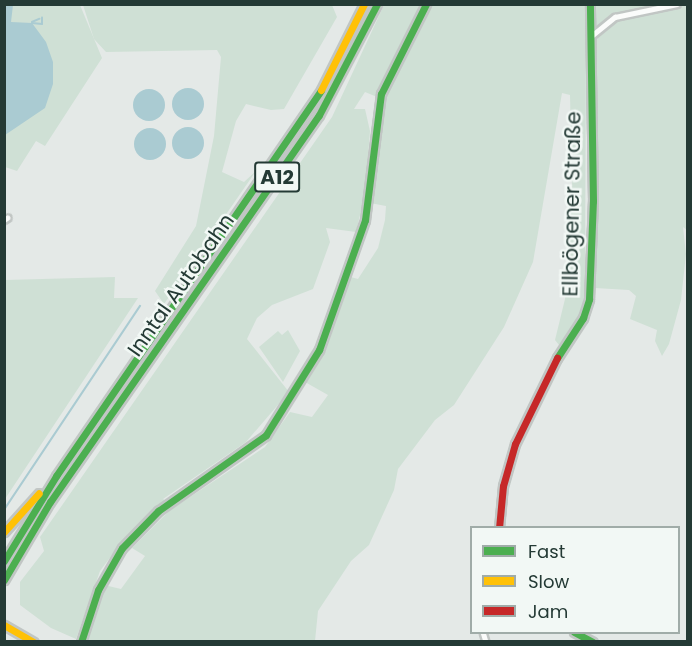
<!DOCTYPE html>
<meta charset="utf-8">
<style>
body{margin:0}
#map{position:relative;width:692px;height:646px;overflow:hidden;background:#e4e9e7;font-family:Poppins,sans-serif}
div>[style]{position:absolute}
.green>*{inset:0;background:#cfe0d5}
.water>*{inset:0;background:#aacbd2}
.round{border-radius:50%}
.stream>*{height:1.5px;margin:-0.75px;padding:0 0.75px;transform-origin:0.75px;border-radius:0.75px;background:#aacbd2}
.roads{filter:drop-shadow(2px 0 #c1c6c4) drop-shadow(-2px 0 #c1c6c4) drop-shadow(0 2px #c1c6c4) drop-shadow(0 -2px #c1c6c4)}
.street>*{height:4.5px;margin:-2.25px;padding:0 2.25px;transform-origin:2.25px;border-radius:2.25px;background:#fbfcfb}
.fast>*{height:7px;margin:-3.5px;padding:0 3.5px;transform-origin:3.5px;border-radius:3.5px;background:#4caf50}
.slow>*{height:7px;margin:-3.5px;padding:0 3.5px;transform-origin:3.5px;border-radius:3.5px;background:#ffc107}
.jam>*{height:7px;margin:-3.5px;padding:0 3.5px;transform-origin:3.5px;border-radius:3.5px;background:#c62828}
span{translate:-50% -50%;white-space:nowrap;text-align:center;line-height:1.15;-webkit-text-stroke:5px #f2f8f5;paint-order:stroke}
.shield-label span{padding:2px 4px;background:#f2f8f5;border:2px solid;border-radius:4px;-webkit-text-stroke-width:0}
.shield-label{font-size:20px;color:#243a35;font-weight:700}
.street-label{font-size:21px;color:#243a35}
.frame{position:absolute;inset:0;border:6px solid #243a35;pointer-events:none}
.legend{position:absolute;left:470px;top:526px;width:210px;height:108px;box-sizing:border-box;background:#f2f8f5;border:2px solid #a0aca8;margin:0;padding:8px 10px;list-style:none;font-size:18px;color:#243a35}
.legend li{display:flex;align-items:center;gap:12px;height:30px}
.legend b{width:30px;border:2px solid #a0aca8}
</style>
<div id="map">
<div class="green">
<i style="clip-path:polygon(5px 5px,80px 5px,102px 58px,45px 146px,36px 141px,17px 171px,5px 167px)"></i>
<i style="clip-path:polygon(332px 5px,337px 17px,284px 109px,271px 110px,246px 104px,236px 121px,222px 172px,244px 182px,256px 171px,164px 304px,155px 291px,196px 226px,214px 136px,221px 57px,217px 50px,106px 52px,94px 39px,83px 5px)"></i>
<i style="clip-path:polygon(384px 5px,687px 5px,687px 230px,683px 227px,686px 254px,681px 300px,669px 344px,662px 356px,655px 341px,657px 330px,630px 319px,636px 296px,629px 290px,595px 288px,599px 196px,593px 46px,598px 38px,586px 37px,585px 296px,577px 321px,559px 345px,555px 340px,565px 299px,572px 186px,570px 95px,562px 93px,533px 262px,504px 327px,454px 405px,435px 420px,398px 469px,394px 490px,369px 545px,351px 561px,318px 611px,315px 641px,82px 641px,100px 584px,121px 589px,145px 556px,132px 548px,169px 511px,265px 447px,290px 412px,312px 417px,328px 395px,305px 382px,347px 276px,358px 279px,378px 248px,385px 220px,386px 206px,370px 203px,382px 99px,365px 92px,354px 109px,365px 109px,370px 131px,365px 194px,356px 232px,326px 228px,330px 242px,313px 289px,272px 305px,257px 318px,247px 339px,289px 392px,246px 442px,163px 499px,166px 501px,124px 539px,100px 571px,76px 639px,51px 628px,20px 605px,20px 582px,44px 551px,40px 537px,332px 117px)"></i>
<i style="clip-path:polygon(115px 277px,114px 298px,138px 298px,5px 499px,5px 280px)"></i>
<i style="clip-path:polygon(288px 330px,300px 351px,283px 382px,259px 347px,278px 331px,282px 335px)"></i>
</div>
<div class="water">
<i style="clip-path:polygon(5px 4px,13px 5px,11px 22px,32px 23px,46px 42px,53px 62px,53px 84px,45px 108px,5px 135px)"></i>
<i class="round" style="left:172px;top:88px;width:32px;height:32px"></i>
<i class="round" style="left:133px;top:89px;width:32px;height:32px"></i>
<i class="round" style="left:172px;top:127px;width:32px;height:32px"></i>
<i class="round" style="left:134px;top:128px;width:32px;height:32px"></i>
</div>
<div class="stream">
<i style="left:32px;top:22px;width:8px;rotate:-23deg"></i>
<i style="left:32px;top:23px;width:10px;rotate:6deg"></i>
<i style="left:42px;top:24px;width:6px;rotate:-90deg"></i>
<i style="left:4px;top:510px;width:245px;rotate:-56.3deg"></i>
</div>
<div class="roads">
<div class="street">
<i style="left:590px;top:37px;width:32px;rotate:-39deg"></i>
<i style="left:615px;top:17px;width:63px;rotate:-11.8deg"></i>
<i style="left:4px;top:220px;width:4px;rotate:-34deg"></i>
<i style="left:483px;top:632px;width:10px;rotate:73deg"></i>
</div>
<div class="fast">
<i style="left:557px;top:358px;width:48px;rotate:-57deg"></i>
<i style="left:583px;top:318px;width:20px;rotate:-72deg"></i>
<i style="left:589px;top:299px;width:98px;rotate:-87.7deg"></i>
<i style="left:593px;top:201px;width:197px;rotate:-90.9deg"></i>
<i style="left:4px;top:561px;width:100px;rotate:-58.5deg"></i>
<i style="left:56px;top:476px;width:468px;rotate:-55.5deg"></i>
<i style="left:4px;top:580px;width:91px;rotate:-59.5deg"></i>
<i style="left:50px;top:502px;width:471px;rotate:-55.2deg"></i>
<i style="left:319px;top:115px;width:125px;rotate:-62.4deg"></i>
<i style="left:574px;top:632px;width:21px;rotate:28deg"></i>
<i style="left:81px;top:642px;width:55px;rotate:-71.9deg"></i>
<i style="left:98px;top:590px;width:48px;rotate:-60.3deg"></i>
<i style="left:122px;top:548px;width:52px;rotate:-45.8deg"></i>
<i style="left:158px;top:511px;width:132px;rotate:-35.1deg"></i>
<i style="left:266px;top:435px;width:100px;rotate:-58.1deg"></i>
<i style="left:319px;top:350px;width:138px;rotate:-70.5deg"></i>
<i style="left:365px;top:220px;width:127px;rotate:-82.8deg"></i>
<i style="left:381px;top:94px;width:101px;rotate:-63.4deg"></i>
</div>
<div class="slow">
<i style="left:321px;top:90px;width:96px;rotate:-63.4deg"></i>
<i style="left:4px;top:532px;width:52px;rotate:-48.1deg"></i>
<i style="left:4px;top:625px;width:34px;rotate:30deg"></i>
</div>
<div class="jam">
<i style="left:499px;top:528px;width:42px;rotate:-84.6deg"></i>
<i style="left:503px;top:486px;width:44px;rotate:-74.1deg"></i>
<i style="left:515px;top:444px;width:96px;rotate:-64deg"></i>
</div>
</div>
<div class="shield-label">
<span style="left:277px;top:177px">A12</span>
</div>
<div class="street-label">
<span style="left:572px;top:204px;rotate:-89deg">Ellbögener Straße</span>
<span style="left:181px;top:285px;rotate:-55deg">Inntal Autobahn</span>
</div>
<div class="frame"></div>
<ul class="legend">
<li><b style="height:8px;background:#4caf50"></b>Fast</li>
<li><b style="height:8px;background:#ffc107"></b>Slow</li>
<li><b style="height:8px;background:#c62828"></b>Jam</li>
</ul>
</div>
